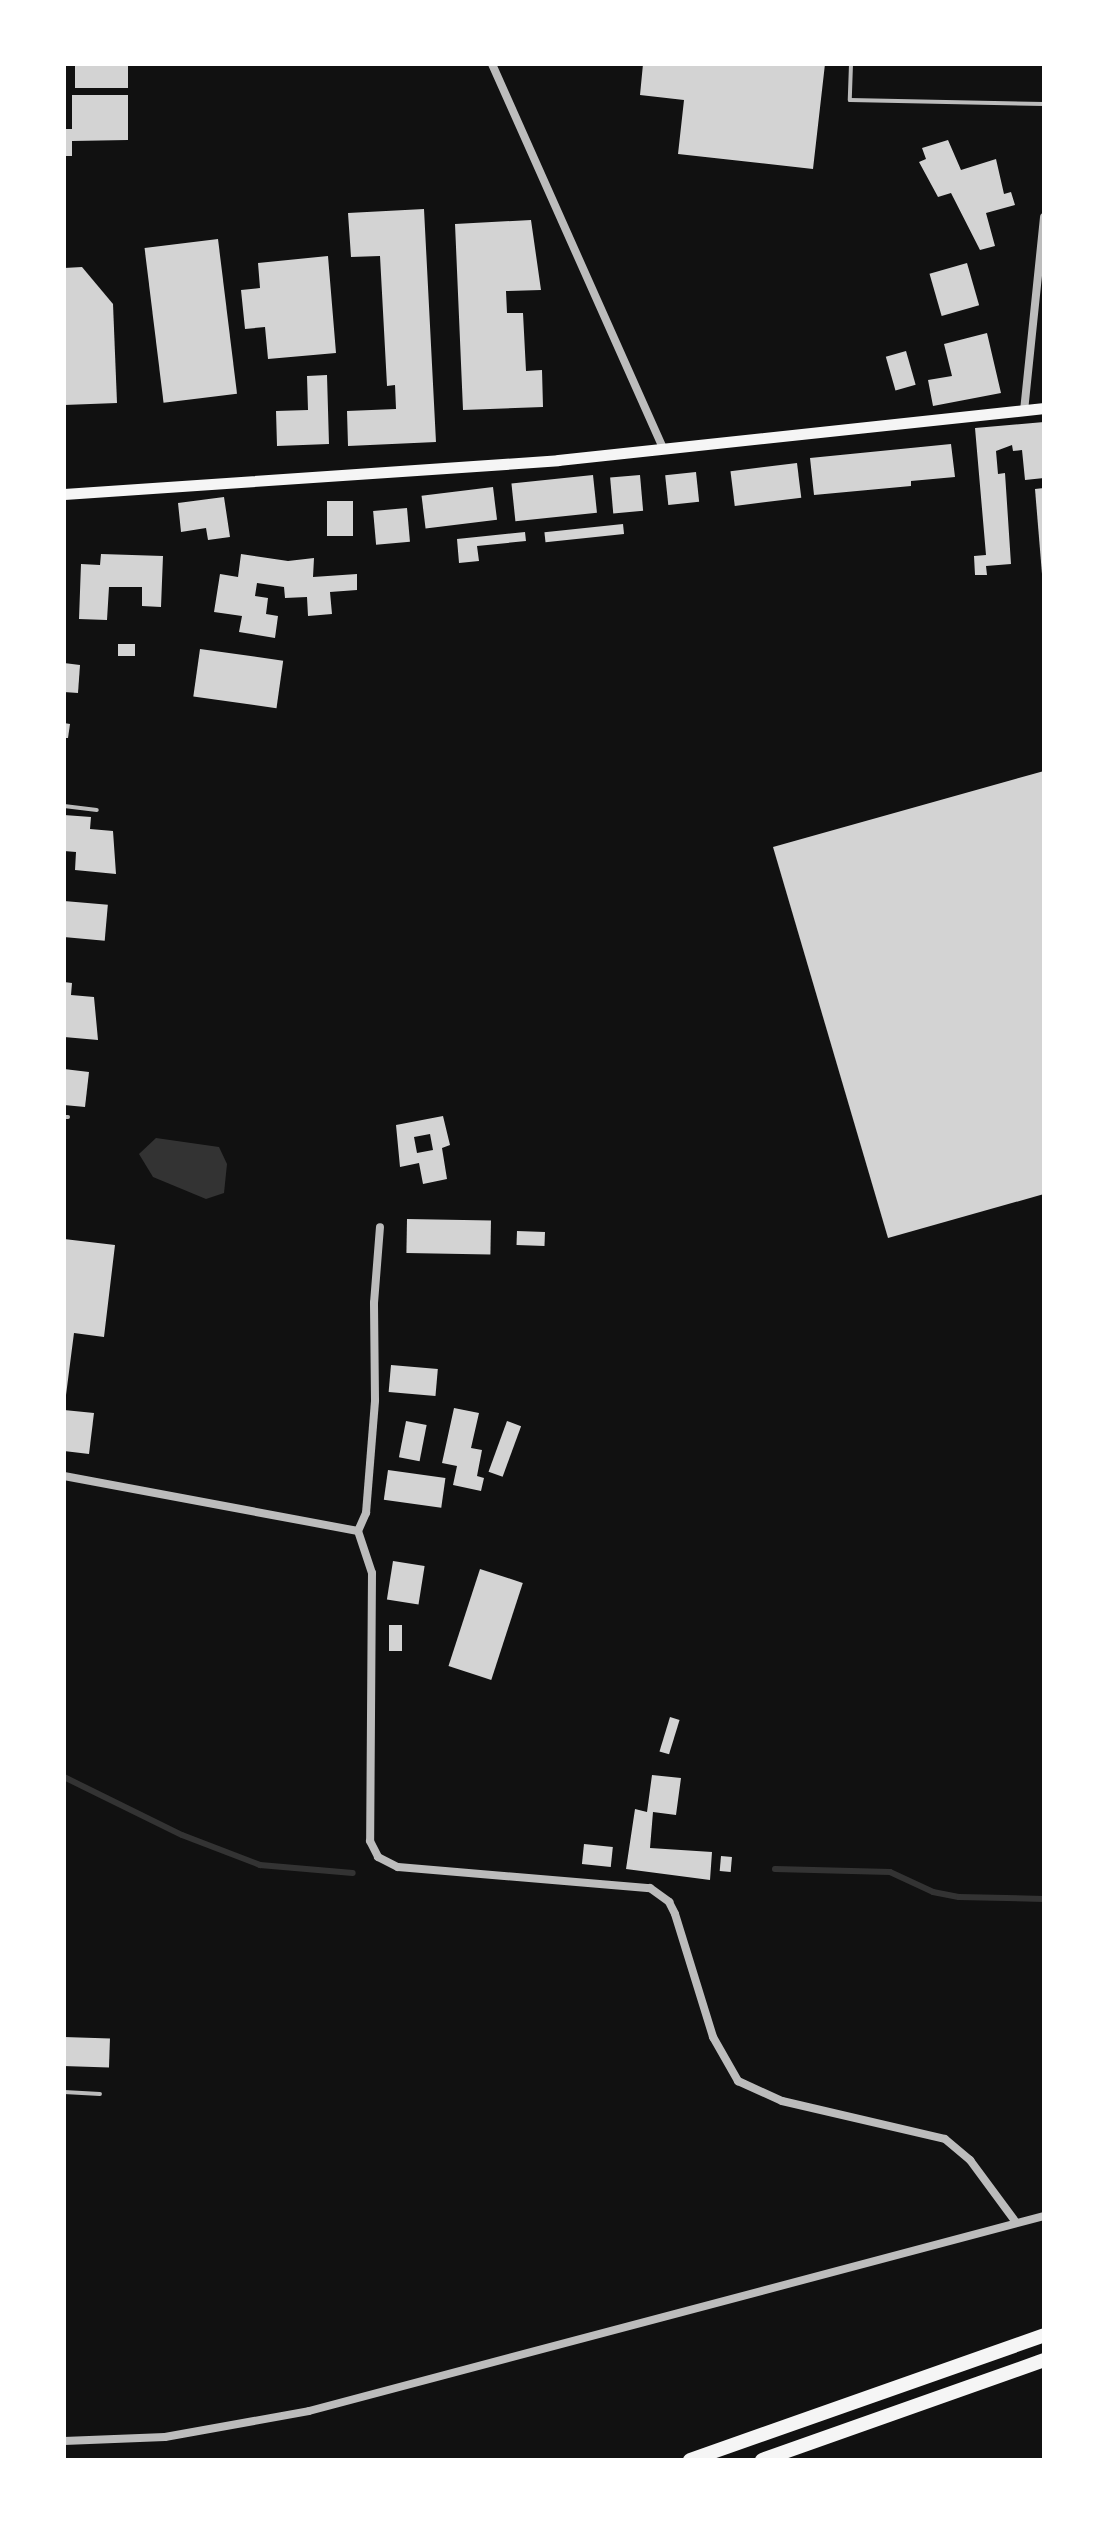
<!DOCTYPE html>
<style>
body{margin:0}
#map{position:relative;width:1108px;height:2524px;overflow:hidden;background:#111;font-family:Overpass,sans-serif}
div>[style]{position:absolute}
.water>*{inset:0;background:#333}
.stream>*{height:6px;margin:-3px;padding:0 3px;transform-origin:3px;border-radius:3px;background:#333}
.building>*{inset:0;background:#d3d3d3;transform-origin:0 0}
.service>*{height:4px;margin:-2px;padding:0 2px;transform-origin:2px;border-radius:2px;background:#bcbcbc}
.minor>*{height:8px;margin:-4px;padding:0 4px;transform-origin:4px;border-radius:4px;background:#bcbcbc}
.secondary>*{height:11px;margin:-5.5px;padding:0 5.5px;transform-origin:5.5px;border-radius:5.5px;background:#f5f5f5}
.trunk>*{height:14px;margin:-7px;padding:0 7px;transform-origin:7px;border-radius:7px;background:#f5f5f5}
span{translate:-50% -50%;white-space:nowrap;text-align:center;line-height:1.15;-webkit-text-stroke:8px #fff;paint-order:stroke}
.frame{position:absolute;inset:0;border:66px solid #fff;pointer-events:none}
</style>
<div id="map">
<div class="water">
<i style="clip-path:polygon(156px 1138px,219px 1147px,227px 1164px,224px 1193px,206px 1199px,153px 1177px,139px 1154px)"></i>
</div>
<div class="stream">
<i style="left:64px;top:1777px;width:131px;rotate:26.2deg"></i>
<i style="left:182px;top:1835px;width:84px;rotate:21deg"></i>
<i style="left:260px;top:1865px;width:93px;rotate:4.9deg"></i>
<i style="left:775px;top:1869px;width:115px;rotate:1.5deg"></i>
<i style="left:890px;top:1872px;width:47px;rotate:24.9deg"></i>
<i style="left:933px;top:1892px;width:26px;rotate:11deg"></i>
<i style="left:959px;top:1897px;width:85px;rotate:1.3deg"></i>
</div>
<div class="building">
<i style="left:75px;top:64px;width:53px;height:24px"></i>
<i style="clip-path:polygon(643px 64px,825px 64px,813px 169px,678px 154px,684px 100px,640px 95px)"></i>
<i style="clip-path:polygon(72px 95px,128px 95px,128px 140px,72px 141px,72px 156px,64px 156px,64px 129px,72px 129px)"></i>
<i style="clip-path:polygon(948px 140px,961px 170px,996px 159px,1004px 194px,1011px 192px,1015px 205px,986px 213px,995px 246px,980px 250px,951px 193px,938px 197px,919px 162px,926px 159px,922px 148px)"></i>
<i style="clip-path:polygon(424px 209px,436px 442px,348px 446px,347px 411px,396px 409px,395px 385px,387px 386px,380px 256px,351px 257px,348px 213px)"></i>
<i style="clip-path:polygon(531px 220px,541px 290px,506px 291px,507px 313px,523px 313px,526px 371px,542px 370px,543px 407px,463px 410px,455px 224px)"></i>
<i style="left:218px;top:239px;width:156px;height:74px;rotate:83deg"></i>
<i style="clip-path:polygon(328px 256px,336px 353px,268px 359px,265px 327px,245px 329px,241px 290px,260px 288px,258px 263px)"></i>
<i style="left:967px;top:263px;width:44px;height:39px;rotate:74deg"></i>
<i style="clip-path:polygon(82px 267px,113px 304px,117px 403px,64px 405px,64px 268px)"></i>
<i style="clip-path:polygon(987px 333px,1001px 393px,933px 406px,928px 380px,952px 376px,944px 344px)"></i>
<i style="left:906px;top:351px;width:35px;height:21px;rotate:74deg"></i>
<i style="clip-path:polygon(327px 375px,329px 444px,277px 446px,276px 411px,308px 410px,307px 376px)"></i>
<i style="clip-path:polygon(1044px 422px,1044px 478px,1025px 480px,1022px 450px,1013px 451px,1012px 445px,996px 451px,998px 474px,1005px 473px,1011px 564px,986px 566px,987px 575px,975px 575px,974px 556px,986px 555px,975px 428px)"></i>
<i style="clip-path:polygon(951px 444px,955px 477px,911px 481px,911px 486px,814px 495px,810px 458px)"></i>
<i style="left:797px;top:463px;width:35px;height:67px;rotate:83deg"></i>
<i style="left:696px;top:472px;width:30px;height:31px;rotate:84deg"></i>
<i style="left:593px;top:475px;width:38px;height:82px;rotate:84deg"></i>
<i style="left:640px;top:475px;width:36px;height:30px;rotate:85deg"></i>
<i style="left:493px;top:487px;width:33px;height:72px;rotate:83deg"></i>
<i style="clip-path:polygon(1044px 488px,1044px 574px,1042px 574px,1035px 489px)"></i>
<i style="clip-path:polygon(224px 497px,230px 537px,208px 540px,206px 528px,181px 532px,178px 503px)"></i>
<i style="left:327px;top:501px;width:26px;height:35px"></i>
<i style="left:407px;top:508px;width:34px;height:34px;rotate:85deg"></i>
<i style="left:623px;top:524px;width:10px;height:79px;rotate:84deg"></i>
<i style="clip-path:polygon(525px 532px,526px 541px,477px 546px,479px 561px,459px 563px,457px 539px)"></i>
<i style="clip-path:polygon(101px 554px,163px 556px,161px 607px,142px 606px,142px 587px,109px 587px,107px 620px,79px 619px,81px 564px,100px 565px)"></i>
<i style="clip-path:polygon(241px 554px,288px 561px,314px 558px,313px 577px,357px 574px,357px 590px,330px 592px,332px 614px,308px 616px,307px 597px,285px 598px,284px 587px,257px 583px,255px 596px,268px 598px,266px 614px,278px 616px,275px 638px,239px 632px,242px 616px,214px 612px,220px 574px,238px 577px)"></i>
<i style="left:135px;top:644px;width:12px;height:17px;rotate:90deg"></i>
<i style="left:200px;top:649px;width:84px;height:48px;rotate:8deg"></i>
<i style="clip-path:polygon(64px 663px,80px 665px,78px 693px,64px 692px)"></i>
<i style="clip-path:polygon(64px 723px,70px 724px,68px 738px,64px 738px)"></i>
<i style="clip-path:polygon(1044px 771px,1044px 1194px,888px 1238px,773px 847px)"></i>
<i style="clip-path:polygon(64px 815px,91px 817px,90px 829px,113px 831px,116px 874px,75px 870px,76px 852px,64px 851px)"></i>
<i style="left:64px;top:901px;width:44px;height:36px;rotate:5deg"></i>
<i style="clip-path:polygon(64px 982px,72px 983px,71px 995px,94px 997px,98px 1040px,64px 1037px)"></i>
<i style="clip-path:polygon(64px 1069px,89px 1072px,85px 1107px,64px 1105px)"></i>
<i style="clip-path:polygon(evenodd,443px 1116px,450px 1145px,442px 1148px,447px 1179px,423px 1184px,419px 1163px,400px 1167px,396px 1125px,443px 1116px,430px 1134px,433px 1150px,417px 1153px,414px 1137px,430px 1134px)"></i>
<i style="left:407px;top:1219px;width:84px;height:34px;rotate:1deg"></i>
<i style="left:517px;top:1231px;width:28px;height:14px;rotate:2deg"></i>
<i style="clip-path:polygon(64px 1239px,115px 1245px,104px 1337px,74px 1333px,66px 1395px)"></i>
<i style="left:391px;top:1365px;width:47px;height:27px;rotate:5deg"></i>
<i style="clip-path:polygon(454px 1408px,479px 1413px,471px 1448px,482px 1450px,477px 1476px,484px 1478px,481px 1491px,453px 1485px,457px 1466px,442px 1463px)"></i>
<i style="clip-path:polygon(64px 1410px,94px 1413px,89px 1454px,64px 1451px)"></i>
<i style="left:406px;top:1421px;width:21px;height:37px;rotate:11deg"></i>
<i style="left:507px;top:1421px;width:15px;height:54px;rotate:20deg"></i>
<i style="left:388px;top:1470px;width:58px;height:30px;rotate:8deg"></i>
<i style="left:393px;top:1561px;width:32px;height:39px;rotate:9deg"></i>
<i style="left:480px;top:1569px;width:45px;height:102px;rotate:18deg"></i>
<i style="left:389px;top:1625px;width:13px;height:26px"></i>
<i style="left:670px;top:1717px;width:10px;height:36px;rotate:17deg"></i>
<i style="clip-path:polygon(652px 1775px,681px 1778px,676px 1815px,653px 1812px,650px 1848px,712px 1852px,710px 1880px,626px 1869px,635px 1809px,647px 1812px)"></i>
<i style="left:584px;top:1844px;width:29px;height:20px;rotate:6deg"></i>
<i style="left:721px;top:1856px;width:11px;height:15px;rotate:5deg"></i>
<i style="left:64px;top:2037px;width:46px;height:29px;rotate:2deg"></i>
</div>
<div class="service">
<i style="left:851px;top:64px;width:36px;rotate:92deg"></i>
<i style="left:850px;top:100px;width:194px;rotate:1.2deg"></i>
<i style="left:64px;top:806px;width:33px;rotate:7deg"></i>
<i style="left:64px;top:1117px;width:4px"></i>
<i style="left:64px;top:2092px;width:36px;rotate:3deg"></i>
</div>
<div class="minor">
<i style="left:492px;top:64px;width:420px;rotate:66deg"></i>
<i style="left:1024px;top:411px;width:195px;rotate:-84.1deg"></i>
<i style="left:64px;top:1476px;width:299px;rotate:10.6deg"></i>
<i style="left:358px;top:1531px;width:44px;rotate:71.6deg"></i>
<i style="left:372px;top:1573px;width:268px;rotate:90.4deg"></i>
<i style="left:370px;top:1841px;width:18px;rotate:63deg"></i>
<i style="left:378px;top:1857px;width:22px;rotate:27deg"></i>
<i style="left:398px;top:1867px;width:253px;rotate:4.8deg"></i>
<i style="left:650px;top:1888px;width:24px;rotate:36deg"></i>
<i style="left:669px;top:1902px;width:13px;rotate:63deg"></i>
<i style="left:675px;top:1914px;width:129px;rotate:72.8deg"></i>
<i style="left:713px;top:2037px;width:51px;rotate:60.4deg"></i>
<i style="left:738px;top:2081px;width:48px;rotate:24.4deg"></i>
<i style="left:782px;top:2101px;width:167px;rotate:13.1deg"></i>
<i style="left:945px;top:2139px;width:33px;rotate:40deg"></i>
<i style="left:970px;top:2160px;width:76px;rotate:53.6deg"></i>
<i style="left:358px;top:1531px;width:20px;rotate:-66deg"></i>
<i style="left:366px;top:1513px;width:113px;rotate:-85.4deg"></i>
<i style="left:375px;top:1400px;width:97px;rotate:-90.6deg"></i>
<i style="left:374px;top:1303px;width:76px;rotate:-85.5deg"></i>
<i style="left:64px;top:2441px;width:101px;rotate:-2.3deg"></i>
<i style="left:165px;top:2437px;width:146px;rotate:-10.2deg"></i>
<i style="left:309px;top:2411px;width:760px;rotate:-14.86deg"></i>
</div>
<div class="secondary">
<i style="left:64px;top:494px;width:495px;rotate:-3.9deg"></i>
<i style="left:558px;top:460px;width:489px;rotate:-6.1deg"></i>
</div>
<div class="trunk">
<i style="left:690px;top:2460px;width:375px;rotate:-19.4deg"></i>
<i style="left:762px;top:2460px;width:299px;rotate:-19.5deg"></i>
</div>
<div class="frame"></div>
</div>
